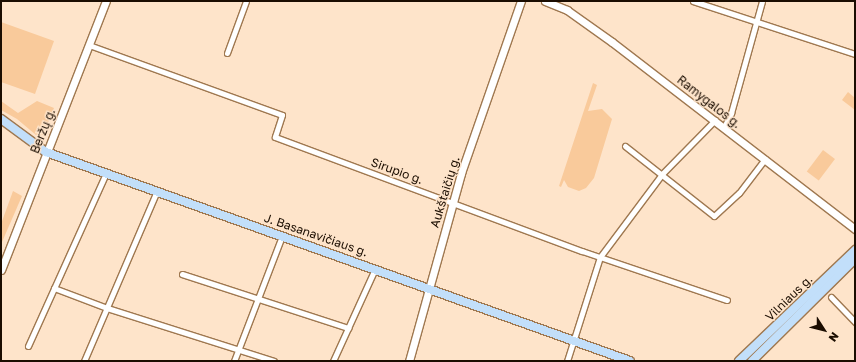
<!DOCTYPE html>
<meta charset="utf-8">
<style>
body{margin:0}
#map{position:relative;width:856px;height:362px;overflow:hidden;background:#fee4ca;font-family:"Golos Text",sans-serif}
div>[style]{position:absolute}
.green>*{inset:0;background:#f9ca9b;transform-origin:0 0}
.roads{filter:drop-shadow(1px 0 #9f7850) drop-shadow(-1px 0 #9f7850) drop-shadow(0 1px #9f7850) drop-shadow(0 -1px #9f7850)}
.minor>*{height:5px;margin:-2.5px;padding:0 2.5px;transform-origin:2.5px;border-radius:2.5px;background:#fff}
.secondary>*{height:7px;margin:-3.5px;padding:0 3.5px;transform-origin:3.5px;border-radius:3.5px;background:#fff}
.trunk>*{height:8px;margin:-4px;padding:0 4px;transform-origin:4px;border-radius:4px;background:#c2dffa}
span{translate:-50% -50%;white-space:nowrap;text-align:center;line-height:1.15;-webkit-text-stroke:3px #fee4ca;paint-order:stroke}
.street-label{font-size:12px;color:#1b0d01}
.frame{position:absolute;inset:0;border:2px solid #1b0d01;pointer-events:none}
.north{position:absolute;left:804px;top:310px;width:40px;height:40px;-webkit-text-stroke:3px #fee4ca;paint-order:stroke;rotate:126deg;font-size:11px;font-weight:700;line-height:16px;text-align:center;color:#1b0d01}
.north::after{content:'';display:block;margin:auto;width:14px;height:18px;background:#1b0d01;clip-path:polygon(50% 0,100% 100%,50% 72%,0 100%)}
</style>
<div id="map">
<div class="green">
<i style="clip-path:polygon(1px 22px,54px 41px,35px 94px,1px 82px)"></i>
<i style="clip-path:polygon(593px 83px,597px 85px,588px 111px,602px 109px,612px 119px,594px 178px,586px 188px,579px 191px,568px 187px,564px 180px,561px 187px,559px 186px)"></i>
<i style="clip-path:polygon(848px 92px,855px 98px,855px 110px,842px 100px)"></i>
<i style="clip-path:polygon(1px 101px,18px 113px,37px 101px,54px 108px,43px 135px,36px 135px,17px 119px,1px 110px)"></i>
<i style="left:823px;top:150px;width:15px;height:27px;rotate:37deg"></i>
<i style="clip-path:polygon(13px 191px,22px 196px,2px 242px,1px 224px)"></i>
</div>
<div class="roads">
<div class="minor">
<i style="left:693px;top:1px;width:170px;rotate:18.1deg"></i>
<i style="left:89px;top:45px;width:205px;rotate:19.9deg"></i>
<i style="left:282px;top:115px;width:23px;rotate:108deg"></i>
<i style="left:275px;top:137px;width:327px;rotate:20.4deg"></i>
<i style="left:582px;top:251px;width:153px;rotate:18.7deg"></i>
<i style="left:227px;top:53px;width:55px;rotate:-69.9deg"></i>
<i style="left:724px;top:127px;width:16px;rotate:-63deg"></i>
<i style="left:731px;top:113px;width:116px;rotate:-74.5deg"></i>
<i style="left:625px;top:146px;width:113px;rotate:38.2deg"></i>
<i style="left:714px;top:216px;width:34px;rotate:-43deg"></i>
<i style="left:739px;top:193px;width:43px;rotate:-52.6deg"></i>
<i style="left:182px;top:274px;width:175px;rotate:18deg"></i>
<i style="left:54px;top:288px;width:57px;rotate:20.7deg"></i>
<i style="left:107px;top:308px;width:175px;rotate:17.6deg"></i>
<i style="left:831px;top:297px;width:35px;rotate:46deg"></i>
<i style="left:28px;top:346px;width:190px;rotate:-65.7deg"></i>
<i style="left:84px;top:361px;width:185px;rotate:-66.8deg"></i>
<i style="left:234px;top:361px;width:134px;rotate:-69deg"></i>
<i style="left:333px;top:361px;width:101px;rotate:-65.5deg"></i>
<i style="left:567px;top:361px;width:109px;rotate:-72.4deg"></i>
<i style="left:600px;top:257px;width:104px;rotate:-53.2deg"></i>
<i style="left:662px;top:174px;width:76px;rotate:-45.5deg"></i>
</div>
<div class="secondary">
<i style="left:545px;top:1px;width:24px;rotate:22deg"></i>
<i style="left:567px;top:10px;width:55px;rotate:35.4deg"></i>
<i style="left:612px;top:42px;width:307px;rotate:37.6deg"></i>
<i style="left:1px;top:270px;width:289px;rotate:-68.7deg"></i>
<i style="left:409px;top:361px;width:195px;rotate:-74.5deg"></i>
<i style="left:461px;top:173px;width:182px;rotate:-70.8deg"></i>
</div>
<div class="trunk">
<i style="left:1px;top:119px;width:56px;rotate:36.3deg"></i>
<i style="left:46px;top:152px;width:620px;rotate:19.69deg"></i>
<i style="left:739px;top:361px;width:161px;rotate:-43.7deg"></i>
<i style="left:752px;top:361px;width:145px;rotate:-44.7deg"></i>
</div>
</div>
<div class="street-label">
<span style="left:709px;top:102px;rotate:38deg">Ramygalos g.</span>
<span style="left:43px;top:131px;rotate:-68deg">Beržų g.</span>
<span style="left:397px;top:171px;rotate:20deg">Sirupio g.</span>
<span style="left:445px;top:192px;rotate:-73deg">Aukštaičių g.</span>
<span style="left:316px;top:235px;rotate:19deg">J. Basanavičiaus g.</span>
<span style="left:789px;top:298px;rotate:-44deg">Vilniaus g.</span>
</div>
<div class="frame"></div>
<div class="north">N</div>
</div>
